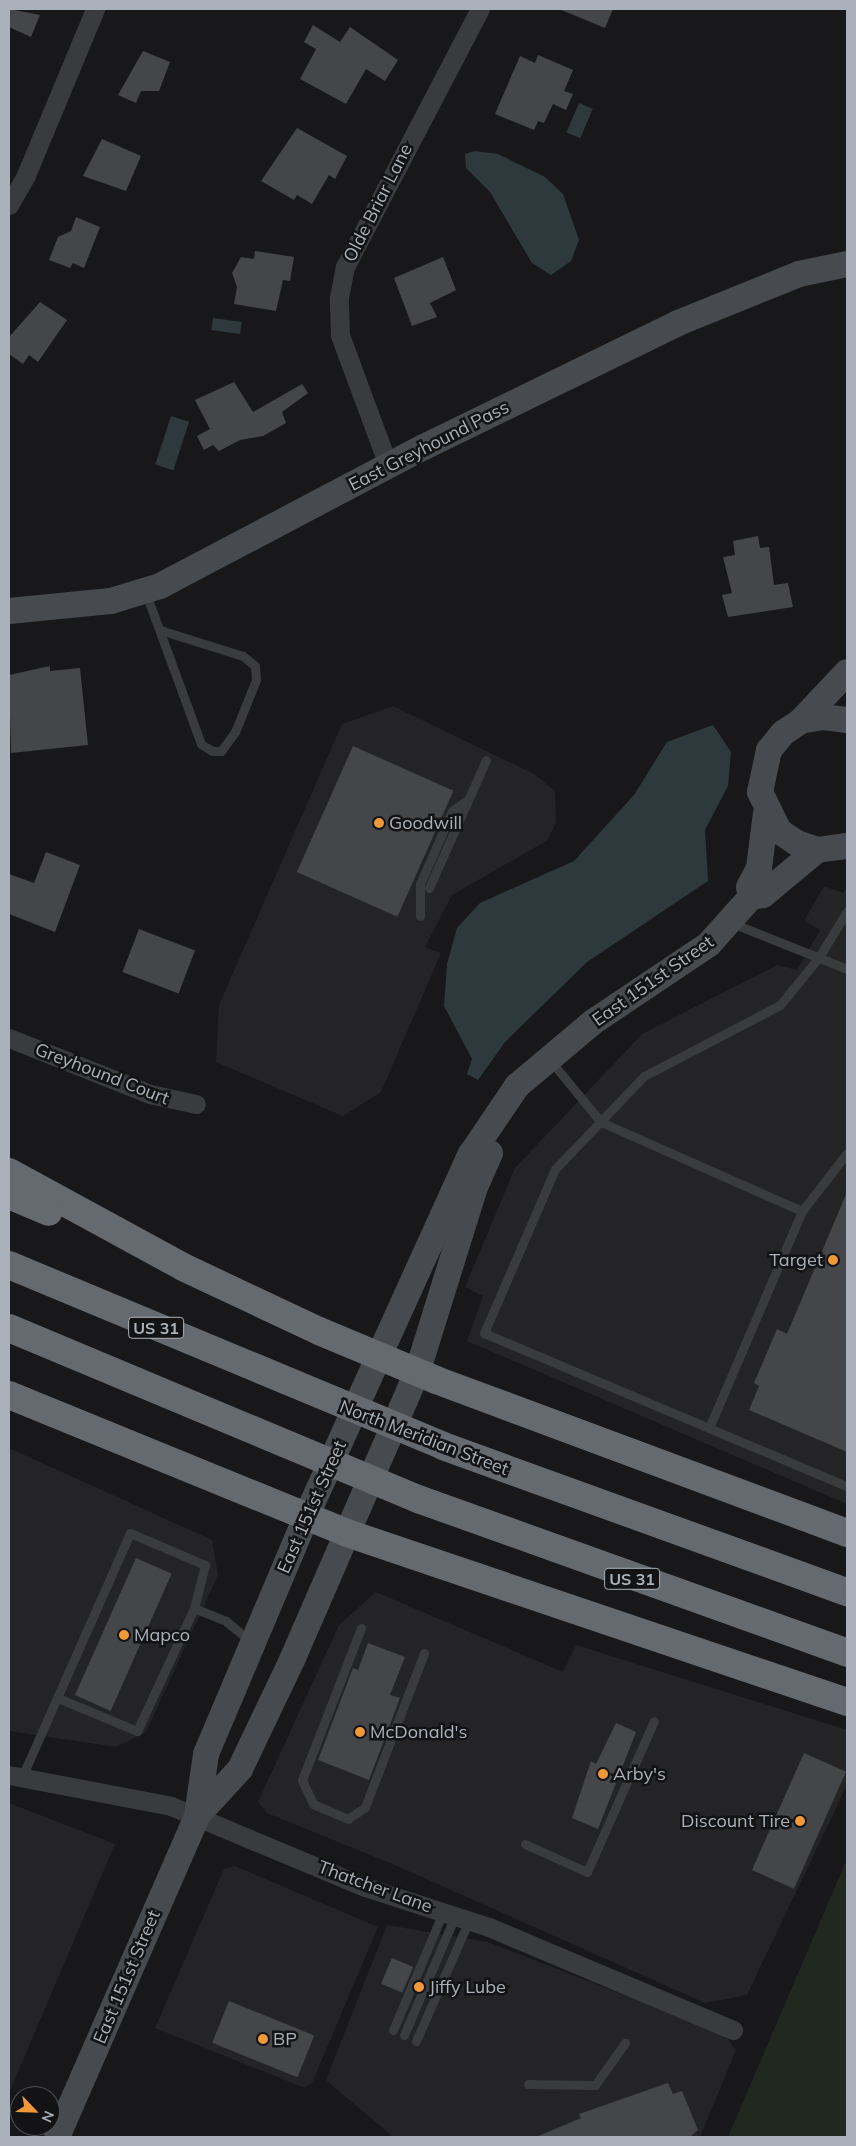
<!DOCTYPE html>
<style>
body{margin:0}
#map{position:relative;width:856px;height:2146px;overflow:hidden;background:#18181a;font-family:Mulish,sans-serif}
div>[style]{position:absolute}
.built>*{inset:0;background:#242427}
.green>*{inset:0;background:#202820}
.water>*{inset:0;background:#2e393e;transform-origin:0 0}
.building>*{inset:0;background:#44464a;transform-origin:0 0}
.lane>*{height:9px;margin:-4.5px;padding:0 4.5px;transform-origin:4.5px;border-radius:4.5px;background:#393b3f}
.street>*{height:19px;margin:-9.5px;padding:0 9.5px;transform-origin:9.5px;border-radius:9.5px;background:#393b3f}
.secondary>*{height:26px;margin:-13px;padding:0 13px;transform-origin:13px;border-radius:13px;background:#474a4f}
.highway>*{height:28px;margin:-14px;padding:0 14px;transform-origin:14px;border-radius:14px;background:#656970}
.dots>*{width:14px;height:14px;translate:-50% -50%;box-sizing:border-box;border:2px solid #131315;border-radius:50%}
span{translate:-50% -50%;white-space:nowrap;text-align:center;line-height:1.15;-webkit-text-stroke:5px #131315;paint-order:stroke}
.shield-label span{padding:1px 4px;background:#131315;border:1px solid;border-radius:4px;-webkit-text-stroke-width:0}
.shield-label{font-size:16px;color:#aab1ba;font-weight:700}
.street-label{font-size:18px;color:#aab1ba}
.poi-label{font-size:18px;color:#aab1ba}
.left{translate:0 -50%;text-align:left}
.right{translate:-100% -50%;text-align:right}
.frame{position:absolute;inset:0;border:10px solid #aab1ba;pointer-events:none}
.north{position:absolute;left:10px;top:2086px;width:50px;height:50px;box-sizing:border-box;background:#131315;border:1px solid #4f5257;border-radius:50%;rotate:114deg;font-size:14px;font-weight:700;line-height:20px;text-align:center;color:#aab1ba}
.north::after{content:'';display:block;margin:auto;width:18px;height:22px;background:#f19939;clip-path:polygon(50% 0,100% 100%,50% 72%,0 100%)}
</style>
<div id="map">
<div class="built">
<i style="clip-path:polygon(393px 706px,534px 774px,555px 791px,556px 822px,548px 840px,452px 895px,425px 947px,441px 953px,381px 1092px,343px 1116px,216px 1062px,219px 1005px,342px 724px)"></i>
<i style="clip-path:polygon(824px 886px,843px 893px,847px 886px,847px 1504px,467px 1341px,483px 1296px,465px 1287px,515px 1168px,642px 1034px,777px 965px,797px 970px,820px 930px,804px 921px)"></i>
<i style="clip-path:polygon(9px 1448px,212px 1540px,218px 1575px,146px 1732px,116px 1747px,9px 1731px)"></i>
<i style="clip-path:polygon(376px 1592px,563px 1672px,576px 1645px,847px 1730px,847px 1785px,747px 1995px,705px 2003px,390px 1863px,267px 1813px,258px 1802px,339px 1625px)"></i>
<i style="clip-path:polygon(9px 1803px,115px 1844px,9px 2093px)"></i>
<i style="clip-path:polygon(235px 1866px,378px 1927px,312px 2083px,305px 2088px,155px 2028px,224px 1869px)"></i>
<i style="clip-path:polygon(387px 1925px,488px 1942px,724px 2034px,736px 2050px,700px 2137px,393px 2137px,326px 2080px)"></i>
</div>
<div class="green">
<i style="clip-path:polygon(847px 1859px,847px 2137px,728px 2137px)"></i>
</div>
<div class="water">
<i style="left:579px;top:103px;width:15px;height:32px;rotate:23deg"></i>
<i style="clip-path:polygon(475px 151px,498px 154px,545px 177px,563px 194px,579px 240px,571px 261px,551px 275px,532px 263px,490px 192px,466px 168px,465px 154px)"></i>
<i style="left:213px;top:318px;width:29px;height:12px;rotate:8deg"></i>
<i style="left:171px;top:416px;width:19px;height:51px;rotate:18deg"></i>
<i style="clip-path:polygon(713px 725px,731px 752px,728px 786px,705px 830px,708px 881px,587px 962px,505px 1042px,478px 1080px,467px 1074px,472px 1059px,444px 1006px,447px 964px,457px 928px,480px 903px,574px 861px,634px 795px,667px 742px)"></i>
</div>
<div class="building">
<i style="clip-path:polygon(9px 9px,40px 15px,31px 37px,9px 27px)"></i>
<i style="clip-path:polygon(559px 9px,613px 9px,605px 28px)"></i>
<i style="clip-path:polygon(313px 25px,340px 42px,350px 27px,398px 60px,385px 81px,366px 69px,346px 104px,300px 79px,316px 49px,304px 42px)"></i>
<i style="clip-path:polygon(143px 51px,170px 62px,159px 91px,141px 91px,136px 103px,118px 95px)"></i>
<i style="clip-path:polygon(538px 55px,573px 70px,564px 91px,573px 94px,566px 110px,553px 104px,544px 123px,538px 121px,534px 130px,495px 114px,520px 56px,535px 63px)"></i>
<i style="clip-path:polygon(297px 128px,347px 156px,335px 179px,329px 175px,312px 204px,297px 195px,294px 200px,261px 181px)"></i>
<i style="clip-path:polygon(102px 139px,141px 156px,126px 191px,83px 176px)"></i>
<i style="clip-path:polygon(76px 217px,100px 227px,84px 268px,73px 263px,70px 268px,49px 260px,58px 237px,71px 231px)"></i>
<i style="clip-path:polygon(255px 251px,294px 257px,290px 281px,283px 280px,276px 311px,234px 304px,237px 287px,232px 273px,241px 257px,254px 259px)"></i>
<i style="clip-path:polygon(443px 257px,456px 290px,430px 303px,437px 317px,412px 326px,394px 278px)"></i>
<i style="clip-path:polygon(40px 302px,67px 320px,38px 362px,29px 355px,23px 364px,9px 354px,9px 337px)"></i>
<i style="clip-path:polygon(234px 382px,253px 412px,302px 384px,308px 393px,282px 412px,286px 423px,263px 436px,240px 440px,219px 451px,213px 445px,204px 450px,197px 436px,210px 429px,195px 400px)"></i>
<i style="clip-path:polygon(758px 536px,760px 548px,769px 547px,774px 585px,788px 583px,793px 607px,728px 617px,722px 595px,732px 593px,723px 557px,735px 555px,733px 541px)"></i>
<i style="clip-path:polygon(50px 666px,50px 671px,80px 668px,88px 745px,11px 753px,9px 675px)"></i>
<i style="left:353px;top:746px;width:110px;height:138px;rotate:24deg"></i>
<i style="clip-path:polygon(46px 852px,80px 865px,55px 932px,9px 914px,9px 874px,34px 883px)"></i>
<i style="left:139px;top:929px;width:60px;height:46px;rotate:21deg"></i>
<i style="clip-path:polygon(847px 1192px,847px 1452px,749px 1410px,759px 1386px,754px 1383px,777px 1329px,787px 1334px)"></i>
<i style="left:136px;top:1558px;width:39px;height:150px;rotate:24deg"></i>
<i style="clip-path:polygon(368px 1643px,405px 1657px,390px 1695px,400px 1698px,369px 1780px,318px 1760px,353px 1668px,358px 1670px)"></i>
<i style="clip-path:polygon(616px 1723px,636px 1732px,598px 1829px,572px 1818px,591px 1761px,596px 1764px)"></i>
<i style="left:804px;top:1753px;width:46px;height:128px;rotate:24deg"></i>
<i style="left:392px;top:1958px;width:23px;height:28px;rotate:23deg"></i>
<i style="left:229px;top:2001px;width:92px;height:45px;rotate:22deg"></i>
<i style="clip-path:polygon(668px 2083px,673px 2094px,682px 2091px,698px 2130px,690px 2137px,536px 2137px,581px 2118px,579px 2114px)"></i>
</div>
<div class="lane">
<i style="left:145px;top:591px;width:163px;rotate:69.9deg"></i>
<i style="left:201px;top:744px;width:13px;rotate:32deg"></i>
<i style="left:212px;top:751px;width:9px"></i>
<i style="left:221px;top:751px;width:24px;rotate:-54deg"></i>
<i style="left:235px;top:732px;width:56px;rotate:-68deg"></i>
<i style="left:256px;top:680px;width:14px;rotate:-94deg"></i>
<i style="left:255px;top:666px;width:16px;rotate:-140deg"></i>
<i style="left:243px;top:656px;width:87px;rotate:-162.6deg"></i>
<i style="left:429px;top:888px;width:140px;rotate:-66deg"></i>
<i style="left:847px;top:911px;width:54px;rotate:121.3deg"></i>
<i style="left:819px;top:957px;width:62px;rotate:129.1deg"></i>
<i style="left:780px;top:1005px;width:153px;rotate:152.4deg"></i>
<i style="left:644px;top:1076px;width:129px;rotate:133.7deg"></i>
<i style="left:555px;top:1169px;width:179px;rotate:113.4deg"></i>
<i style="left:484px;top:1333px;width:394px;rotate:22.9deg"></i>
<i style="left:420px;top:916px;width:32px;rotate:-90deg"></i>
<i style="left:420px;top:884px;width:80px;rotate:-66.3deg"></i>
<i style="left:452px;top:811px;width:19px;rotate:-36deg"></i>
<i style="left:732px;top:923px;width:124px;rotate:21.8deg"></i>
<i style="left:550px;top:1060px;width:80px;rotate:50.6deg"></i>
<i style="left:601px;top:1122px;width:220px;rotate:23.9deg"></i>
<i style="left:709px;top:1428px;width:236px;rotate:-66.8deg"></i>
<i style="left:802px;top:1211px;width:73px;rotate:-52.2deg"></i>
<i style="left:361px;top:1628px;width:163px;rotate:111.2deg"></i>
<i style="left:302px;top:1780px;width:26px;rotate:65deg"></i>
<i style="left:313px;top:1804px;width:38px;rotate:23deg"></i>
<i style="left:348px;top:1819px;width:21px;rotate:-35deg"></i>
<i style="left:365px;top:1807px;width:165px;rotate:-69deg"></i>
<i style="left:58px;top:1698px;width:86px;rotate:22.7deg"></i>
<i style="left:137px;top:1731px;width:136px;rotate:-65.1deg"></i>
<i style="left:21px;top:1779px;width:269px;rotate:-66.1deg"></i>
<i style="left:130px;top:1533px;width:82px;rotate:23.1deg"></i>
<i style="left:205px;top:1565px;width:44px;rotate:104.3deg"></i>
<i style="left:194px;top:1608px;width:35px;rotate:22deg"></i>
<i style="left:226px;top:1621px;width:33px;rotate:40deg"></i>
<i style="left:525px;top:1844px;width:68px;rotate:24.3deg"></i>
<i style="left:587px;top:1872px;width:165px;rotate:-66.1deg"></i>
<i style="left:393px;top:2030px;width:128px;rotate:-67deg"></i>
<i style="left:404px;top:2035px;width:129px;rotate:-66.8deg"></i>
<i style="left:416px;top:2041px;width:132px;rotate:-66.3deg"></i>
<i style="left:528px;top:2084px;width:67px;rotate:0.9deg"></i>
<i style="left:595px;top:2085px;width:52px;rotate:-54.5deg"></i>
</div>
<div class="street">
<i style="left:9px;top:205px;width:34px;rotate:-60deg"></i>
<i style="left:26px;top:175px;width:180px;rotate:-67.4deg"></i>
<i style="left:388px;top:465px;width:139px;rotate:-110.3deg"></i>
<i style="left:340px;top:335px;width:38px;rotate:-92deg"></i>
<i style="left:339px;top:297px;width:31px;rotate:-79deg"></i>
<i style="left:345px;top:267px;width:291px;rotate:-62.4deg"></i>
<i style="left:9px;top:1038px;width:152px;rotate:21.7deg"></i>
<i style="left:150px;top:1094px;width:47px;rotate:12.3deg"></i>
<i style="left:9px;top:1775px;width:165px;rotate:10.8deg"></i>
<i style="left:171px;top:1806px;width:210px;rotate:22.7deg"></i>
<i style="left:365px;top:1887px;width:130px;rotate:17.9deg"></i>
<i style="left:489px;top:1927px;width:265px;rotate:22.9deg"></i>
</div>
<div class="secondary">
<i style="left:9px;top:611px;width:102px;rotate:-5.6deg"></i>
<i style="left:111px;top:601px;width:51px;rotate:-17deg"></i>
<i style="left:160px;top:586px;width:298px;rotate:-27.8deg"></i>
<i style="left:424px;top:447px;width:283px;rotate:-26deg"></i>
<i style="left:678px;top:323px;width:131px;rotate:-22deg"></i>
<i style="left:799px;top:274px;width:49px;rotate:-11.8deg"></i>
<i style="left:847px;top:720px;width:24px;rotate:-173deg"></i>
<i style="left:823px;top:717px;width:22px;rotate:170deg"></i>
<i style="left:801px;top:721px;width:22px;rotate:146deg"></i>
<i style="left:783px;top:733px;width:22px;rotate:129deg"></i>
<i style="left:769px;top:750px;width:43px;rotate:102.1deg"></i>
<i style="left:760px;top:792px;width:43px;rotate:64deg"></i>
<i style="left:779px;top:831px;width:22px;rotate:34deg"></i>
<i style="left:797px;top:843px;width:21px;rotate:19deg"></i>
<i style="left:817px;top:850px;width:30px;rotate:-8deg"></i>
<i style="left:801px;top:721px;width:67px;rotate:-46.8deg"></i>
<i style="left:751px;top:897px;width:10px;rotate:-101deg"></i>
<i style="left:749px;top:887px;width:21px;rotate:-62deg"></i>
<i style="left:759px;top:868px;width:55px;rotate:-82.7deg"></i>
<i style="left:197px;top:1816px;width:64px;rotate:-47.5deg"></i>
<i style="left:240px;top:1769px;width:121px;rotate:-64.5deg"></i>
<i style="left:292px;top:1660px;width:313px;rotate:-66.5deg"></i>
<i style="left:417px;top:1373px;width:195px;rotate:-72.7deg"></i>
<i style="left:475px;top:1187px;width:37px;rotate:-66deg"></i>
<i style="left:57px;top:2137px;width:350px;rotate:-66.4deg"></i>
<i style="left:197px;top:1816px;width:63px;rotate:-81.7deg"></i>
<i style="left:206px;top:1754px;width:257px;rotate:-67.1deg"></i>
<i style="left:306px;top:1517px;width:399px;rotate:-65.6deg"></i>
<i style="left:471px;top:1154px;width:82px;rotate:-55.9deg"></i>
<i style="left:517px;top:1086px;width:99px;rotate:-40.1deg"></i>
<i style="left:593px;top:1022px;width:140px;rotate:-33.9deg"></i>
<i style="left:709px;top:944px;width:63px;rotate:-48.2deg"></i>
<i style="left:751px;top:897px;width:12px;rotate:-9deg"></i>
<i style="left:763px;top:895px;width:70px;rotate:-39.8deg"></i>
</div>
<div class="highway">
<i style="left:9px;top:1172px;width:198px;rotate:28.6deg"></i>
<i style="left:183px;top:1267px;width:150px;rotate:25.2deg"></i>
<i style="left:319px;top:1331px;width:127px;rotate:22.7deg"></i>
<i style="left:436px;top:1380px;width:439px;rotate:20.4deg"></i>
<i style="left:9px;top:1195px;width:43px;rotate:23deg"></i>
<i style="left:9px;top:1265px;width:470px;rotate:22.6deg"></i>
<i style="left:443px;top:1446px;width:430px;rotate:19.9deg"></i>
<i style="left:9px;top:1328px;width:443px;rotate:22.7deg"></i>
<i style="left:418px;top:1499px;width:456px;rotate:19.7deg"></i>
<i style="left:9px;top:1395px;width:365px;rotate:22.2deg"></i>
<i style="left:347px;top:1533px;width:528px;rotate:18.68deg"></i>
</div>
<div class="dots">
<i style="left:379px;top:823px;background:#f19939"></i>
<i style="left:833px;top:1260px;background:#f19939"></i>
<i style="left:124px;top:1635px;background:#f19939"></i>
<i style="left:360px;top:1732px;background:#f19939"></i>
<i style="left:603px;top:1774px;background:#f19939"></i>
<i style="left:800px;top:1821px;background:#f19939"></i>
<i style="left:419px;top:1987px;background:#f19939"></i>
<i style="left:263px;top:2039px;background:#f19939"></i>
</div>
<div class="shield-label">
<span style="left:156px;top:1328px">US 31</span>
<span style="left:632px;top:1579px">US 31</span>
</div>
<div class="street-label">
<span style="left:378px;top:203px;rotate:-63deg">Olde Briar Lane</span>
<span style="left:429px;top:446px;rotate:-27deg">East Greyhound Pass</span>
<span style="left:653px;top:981px;rotate:-35deg">East 151st Street</span>
<span style="left:102px;top:1074px;rotate:21deg">Greyhound Court</span>
<span style="left:424px;top:1438px;rotate:21deg">North Meridian Street</span>
<span style="left:312px;top:1507px;rotate:-66deg">East 151st Street</span>
<span style="left:375px;top:1887px;rotate:20deg">Thatcher Lane</span>
<span style="left:127px;top:1977px;rotate:-67deg">East 151st Street</span>
</div>
<div class="poi-label">
<span class="left" style="left:389px;top:823px">Goodwill</span>
<span class="right" style="left:823px;top:1260px">Target</span>
<span class="left" style="left:134px;top:1635px">Mapco</span>
<span class="left" style="left:370px;top:1732px">McDonald's</span>
<span class="left" style="left:613px;top:1774px">Arby's</span>
<span class="right" style="left:790px;top:1821px">Discount Tire</span>
<span class="left" style="left:429px;top:1987px">Jiffy Lube</span>
<span class="left" style="left:273px;top:2039px">BP</span>
</div>
<div class="frame"></div>
<div class="north">N</div>
</div>
